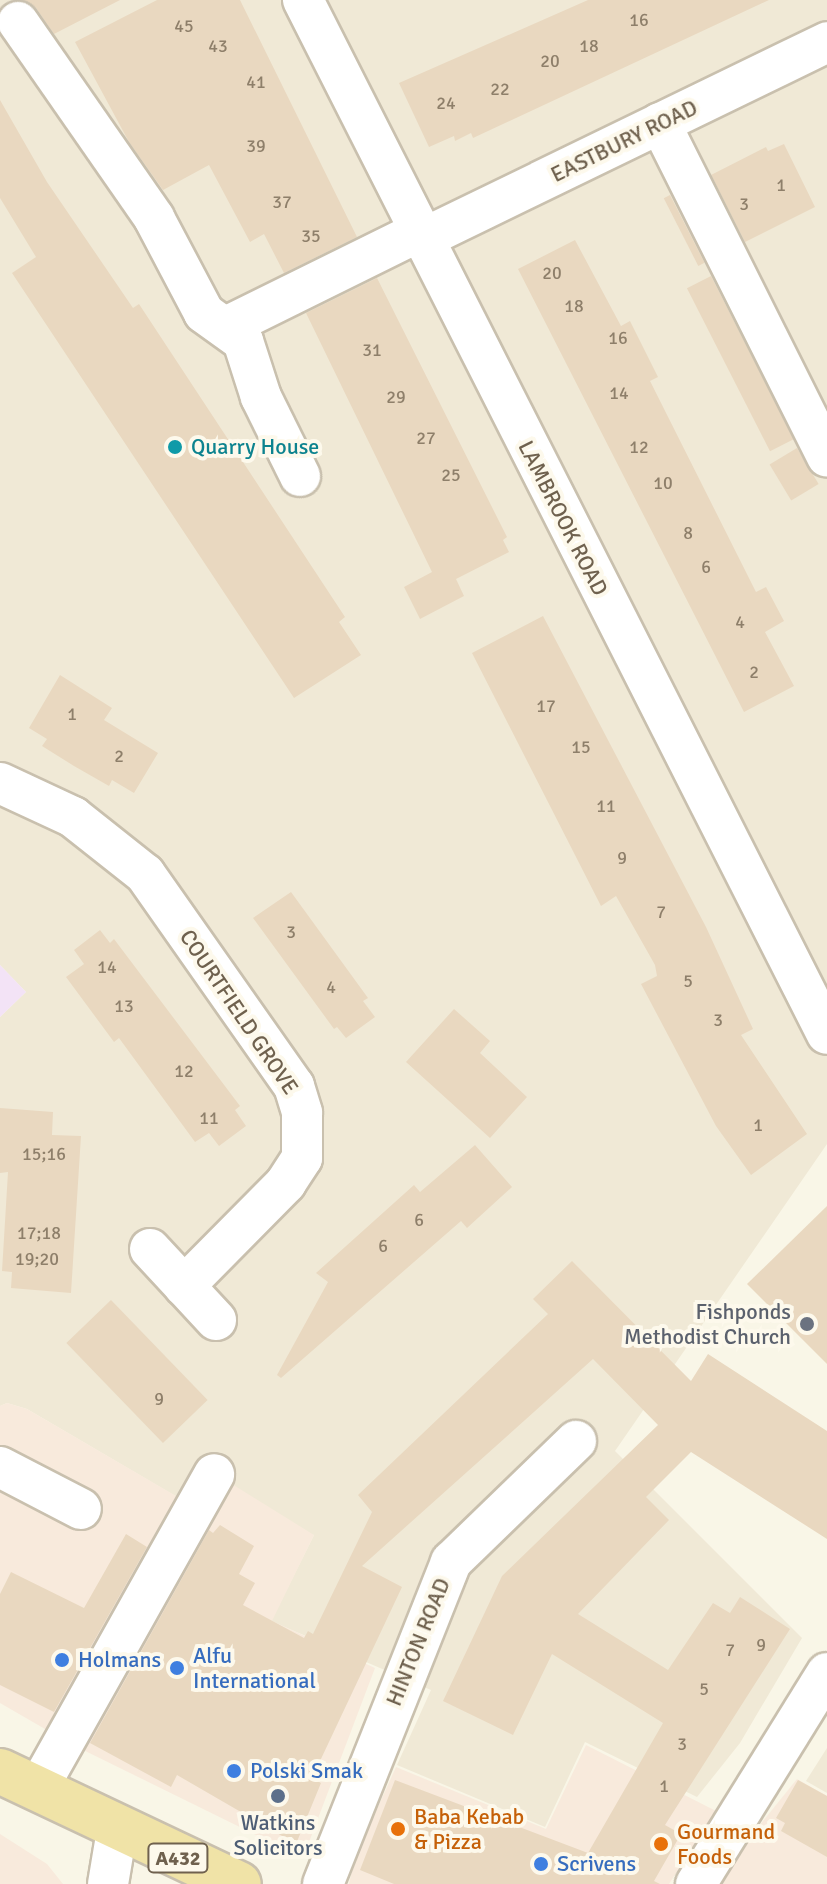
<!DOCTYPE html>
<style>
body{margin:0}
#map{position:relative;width:827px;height:1884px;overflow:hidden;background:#f9f6e7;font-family:Signika,sans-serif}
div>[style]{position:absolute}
.residential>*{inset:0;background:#f0e9d6}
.commercial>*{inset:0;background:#f8eadc}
.education>*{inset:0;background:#f3e3f6}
.building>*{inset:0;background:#e9d8c0;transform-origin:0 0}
.roads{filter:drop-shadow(2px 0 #c9c0ae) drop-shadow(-2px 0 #c9c0ae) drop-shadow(0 2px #c9c0ae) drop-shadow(0 -2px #c9c0ae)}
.minor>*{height:40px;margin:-20px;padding:0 20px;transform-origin:20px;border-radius:20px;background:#fff}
.major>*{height:44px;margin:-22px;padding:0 22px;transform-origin:22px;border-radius:22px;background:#f0e3a7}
.dots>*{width:22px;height:22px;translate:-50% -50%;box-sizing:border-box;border:4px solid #fdf9ec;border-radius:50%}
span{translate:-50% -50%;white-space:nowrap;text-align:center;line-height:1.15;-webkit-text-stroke:8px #fdf9ec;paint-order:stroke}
.number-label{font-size:18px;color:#8e7f6a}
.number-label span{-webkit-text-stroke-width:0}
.shield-label span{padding:2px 6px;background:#fdf9ec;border:2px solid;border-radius:6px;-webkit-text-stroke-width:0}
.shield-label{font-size:20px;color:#6f614e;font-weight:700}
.street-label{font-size:22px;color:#6f614e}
.culture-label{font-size:22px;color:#0d838f}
.left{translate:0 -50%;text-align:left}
.worship-label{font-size:22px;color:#5b616d}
.right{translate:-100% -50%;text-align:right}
.shop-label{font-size:22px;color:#366cbe}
.food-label{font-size:22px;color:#c56008}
.service-label{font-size:22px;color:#4e5e75}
</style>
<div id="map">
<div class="residential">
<i style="clip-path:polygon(0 0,827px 0,827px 1144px,615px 1451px,802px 1638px,740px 1743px,697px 1797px,585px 1742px,545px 1827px,397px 1765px,431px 1690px,271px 1621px,314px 1535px,201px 1511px,27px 1409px,7px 1403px,0 1406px,0 1017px,26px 992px,0 965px)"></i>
<i style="clip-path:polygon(827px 1748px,827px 1793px,806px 1781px)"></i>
</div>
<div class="commercial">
<i style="clip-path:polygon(7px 1403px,27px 1409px,200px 1510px,224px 1479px,314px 1535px,272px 1621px,375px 1668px,303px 1858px,71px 1744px,0 1703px,0 1406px)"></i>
<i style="clip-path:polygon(586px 1745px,716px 1811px,669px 1884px,349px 1884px,354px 1860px,396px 1767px,546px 1829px)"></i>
<i style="clip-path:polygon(797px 1779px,827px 1796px,827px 1884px,712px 1884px)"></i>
<i style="clip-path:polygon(0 1834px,47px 1864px,63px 1884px,0 1884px)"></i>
</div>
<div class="education">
<i style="clip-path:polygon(0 965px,26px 992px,0 1017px)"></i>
</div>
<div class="building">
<i style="clip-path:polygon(22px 0,120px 0,54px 34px,36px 8px)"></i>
<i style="clip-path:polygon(157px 0,240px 0,357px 237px,284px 273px,264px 234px,250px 242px,209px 165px,163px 190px,129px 142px,75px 42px)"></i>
<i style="clip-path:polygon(588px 0,769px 0,473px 138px,471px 133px,455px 141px,454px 136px,429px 147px,399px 83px)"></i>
<i style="clip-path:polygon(0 100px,47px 182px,133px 308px,139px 304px,345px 617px,339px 622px,361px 655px,294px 698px,12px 273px,36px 257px,0 198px)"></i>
<i style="clip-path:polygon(784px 144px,815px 207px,745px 242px,711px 175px,766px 147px,768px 151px)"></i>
<i style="left:670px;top:195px;width:76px;height:7px;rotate:63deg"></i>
<i style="clip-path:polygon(575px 240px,621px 326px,630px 321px,658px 377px,650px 381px,756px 592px,766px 587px,784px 621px,765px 632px,794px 686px,744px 712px,518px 269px)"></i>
<i style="left:711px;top:276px;width:183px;height:27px;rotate:63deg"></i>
<i style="clip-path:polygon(377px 278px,507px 537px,503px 540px,509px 552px,456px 579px,464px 596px,420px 619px,404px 587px,432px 572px,306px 313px)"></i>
<i style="left:797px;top:448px;width:42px;height:32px;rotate:59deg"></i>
<i style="clip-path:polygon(543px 616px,706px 927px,753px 1029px,741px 1035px,807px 1134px,751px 1175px,716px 1126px,641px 984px,657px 976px,655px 965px,616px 896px,601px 906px,472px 653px)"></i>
<i style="clip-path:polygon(60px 675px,112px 708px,104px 720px,158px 753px,134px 793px,112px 780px,109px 786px,74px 766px,42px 746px,47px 739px,29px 728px)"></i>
<i style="clip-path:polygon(291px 892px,368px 998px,363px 1001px,375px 1017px,346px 1038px,337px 1027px,334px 1029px,253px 918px)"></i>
<i style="clip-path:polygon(100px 930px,110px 943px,114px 939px,240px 1106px,235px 1110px,246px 1126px,219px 1146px,209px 1133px,195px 1142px,119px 1038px,114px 1042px,66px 977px,84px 964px,74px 950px)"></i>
<i style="clip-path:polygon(454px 1009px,490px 1041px,480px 1053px,527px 1097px,490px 1138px,406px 1062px)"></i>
<i style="clip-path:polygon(0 1108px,53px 1112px,52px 1135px,81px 1136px,71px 1293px,11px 1288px,12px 1272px,2px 1271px,8px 1172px,0 1173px)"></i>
<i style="clip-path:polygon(475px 1145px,512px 1187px,467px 1228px,461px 1221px,281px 1378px,277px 1375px,328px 1282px,316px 1273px,414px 1185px,420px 1192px)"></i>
<i style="clip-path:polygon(827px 1206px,827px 1364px,747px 1284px)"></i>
<i style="clip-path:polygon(572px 1261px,691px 1381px,708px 1354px,827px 1431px,827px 1539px,691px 1452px,646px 1497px,669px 1520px,578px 1614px,668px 1670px,713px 1603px,730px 1613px,740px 1597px,790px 1629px,665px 1825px,681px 1834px,654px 1881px,660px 1884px,394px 1884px,360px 1870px,395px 1780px,588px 1853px,663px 1723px,552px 1654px,513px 1735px,443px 1701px,502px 1576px,658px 1425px,593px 1359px,362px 1566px,402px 1587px,312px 1778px,321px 1783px,296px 1844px,177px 1775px,171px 1787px,90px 1743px,209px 1530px,213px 1533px,220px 1525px,254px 1546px,239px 1574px,255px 1583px,243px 1605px,304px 1638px,308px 1631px,313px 1634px,372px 1512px,358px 1495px,548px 1314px,533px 1299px)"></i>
<i style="left:111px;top:1300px;width:139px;height:62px;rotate:46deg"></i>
<i style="clip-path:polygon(126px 1534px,147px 1547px,54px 1712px,0 1685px,0 1594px,11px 1572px,84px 1608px)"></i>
<i style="clip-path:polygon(798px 1780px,827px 1796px,827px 1857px,781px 1831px,785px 1823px,776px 1818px)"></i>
</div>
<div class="roads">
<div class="minor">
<i style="left:303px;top:0;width:1159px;rotate:63.13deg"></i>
<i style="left:18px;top:22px;width:239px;rotate:55.2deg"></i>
<i style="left:154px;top:218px;width:107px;rotate:62.2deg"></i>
<i style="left:204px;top:313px;width:48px;rotate:35.7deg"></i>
<i style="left:243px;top:341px;width:59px;rotate:72.2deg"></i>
<i style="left:261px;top:397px;width:88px;rotate:63.7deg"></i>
<i style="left:660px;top:123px;width:373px;rotate:63.4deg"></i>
<i style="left:420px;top:240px;width:453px;rotate:-25.9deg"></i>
<i style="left:226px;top:327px;width:212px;rotate:-26.3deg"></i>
<i style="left:0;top:783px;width:81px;rotate:25deg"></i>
<i style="left:73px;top:817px;width:92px;rotate:38.4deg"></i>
<i style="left:145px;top:874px;width:259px;rotate:54.9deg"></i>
<i style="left:294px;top:1086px;width:28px;rotate:73deg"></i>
<i style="left:302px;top:1113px;width:45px;rotate:90deg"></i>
<i style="left:302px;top:1158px;width:30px;rotate:123deg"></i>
<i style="left:286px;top:1183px;width:145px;rotate:134.7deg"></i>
<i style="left:150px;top:1249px;width:97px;rotate:47.1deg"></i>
<i style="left:0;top:1467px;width:91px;rotate:27.4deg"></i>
<i style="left:37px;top:1790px;width:362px;rotate:-60.7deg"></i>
<i style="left:108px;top:1884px;width:55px;rotate:-80.5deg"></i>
<i style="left:323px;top:1884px;width:347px;rotate:-68.3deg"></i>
<i style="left:451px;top:1562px;width:174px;rotate:-44.1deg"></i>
<i style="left:696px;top:1884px;width:248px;rotate:-58.2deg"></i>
</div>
<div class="major">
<i style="left:0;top:1771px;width:264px;rotate:25.3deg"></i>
</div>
</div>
<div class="dots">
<i style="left:175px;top:447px;background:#0f9aa8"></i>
<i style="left:807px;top:1324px;background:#6b7280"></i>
<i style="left:62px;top:1660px;background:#3f7fe0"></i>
<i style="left:177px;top:1668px;background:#3f7fe0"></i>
<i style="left:234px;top:1771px;background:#3f7fe0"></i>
<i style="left:278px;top:1796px;background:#5c6f8a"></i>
<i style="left:398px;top:1829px;background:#e8710a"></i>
<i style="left:661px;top:1844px;background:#e8710a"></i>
<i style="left:541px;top:1864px;background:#3f7fe0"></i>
</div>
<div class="number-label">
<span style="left:639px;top:20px">16</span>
<span style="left:184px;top:26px">45</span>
<span style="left:218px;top:46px">43</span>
<span style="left:589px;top:46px">18</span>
<span style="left:550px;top:61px">20</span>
<span style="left:256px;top:82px">41</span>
<span style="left:500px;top:89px">22</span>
<span style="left:446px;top:103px">24</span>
<span style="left:256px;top:146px">39</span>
<span style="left:781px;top:185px">1</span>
<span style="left:282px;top:202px">37</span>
<span style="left:744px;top:204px">3</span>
<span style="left:311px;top:236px">35</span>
<span style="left:552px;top:273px">20</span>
<span style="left:574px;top:306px">18</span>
<span style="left:618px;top:338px">16</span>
<span style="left:372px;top:350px">31</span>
<span style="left:619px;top:393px">14</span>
<span style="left:396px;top:397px">29</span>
<span style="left:426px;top:438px">27</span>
<span style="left:639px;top:447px">12</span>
<span style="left:451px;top:475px">25</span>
<span style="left:663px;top:483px">10</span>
<span style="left:688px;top:533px">8</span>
<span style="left:706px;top:567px">6</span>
<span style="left:740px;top:622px">4</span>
<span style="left:754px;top:672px">2</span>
<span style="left:546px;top:706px">17</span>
<span style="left:72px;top:714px">1</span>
<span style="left:581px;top:747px">15</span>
<span style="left:119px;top:756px">2</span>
<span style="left:606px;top:806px">11</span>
<span style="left:622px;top:858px">9</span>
<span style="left:661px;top:912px">7</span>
<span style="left:291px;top:932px">3</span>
<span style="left:107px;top:967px">14</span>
<span style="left:688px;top:981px">5</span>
<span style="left:331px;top:987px">4</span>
<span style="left:124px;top:1006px">13</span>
<span style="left:718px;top:1020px">3</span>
<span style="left:184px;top:1071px">12</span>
<span style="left:209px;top:1118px">11</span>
<span style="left:758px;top:1125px">1</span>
<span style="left:44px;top:1154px">15;16</span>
<span style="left:419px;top:1220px">6</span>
<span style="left:39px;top:1233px">17;18</span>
<span style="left:383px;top:1246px">6</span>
<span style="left:37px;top:1259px">19;20</span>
<span style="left:159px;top:1399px">9</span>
<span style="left:761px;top:1645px">9</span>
<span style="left:730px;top:1650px">7</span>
<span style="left:704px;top:1689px">5</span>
<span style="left:682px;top:1744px">3</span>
<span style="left:664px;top:1786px">1</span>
</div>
<div class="shield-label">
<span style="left:178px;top:1858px">A432</span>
</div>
<div class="street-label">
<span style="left:624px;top:141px;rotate:-26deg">EASTBURY ROAD</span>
<span style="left:563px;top:518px;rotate:63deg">LAMBROOK ROAD</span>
<span style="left:239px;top:1012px;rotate:56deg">COURTFIELD GROVE</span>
<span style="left:418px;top:1642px;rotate:-68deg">HINTON ROAD</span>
</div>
<div class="culture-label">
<span class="left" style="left:191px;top:447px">Quarry House</span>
</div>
<div class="worship-label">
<span class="right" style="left:791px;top:1324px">Fishponds<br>Methodist Church</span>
</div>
<div class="shop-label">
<span class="left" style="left:193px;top:1668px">Alfu<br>International</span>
<span class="left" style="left:78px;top:1660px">Holmans</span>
<span class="left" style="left:250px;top:1771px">Polski Smak</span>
<span class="left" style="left:557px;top:1864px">Scrivens</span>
</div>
<div class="food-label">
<span class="left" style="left:414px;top:1829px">Baba Kebab<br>&amp; Pizza</span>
<span class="left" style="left:677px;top:1844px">Gourmand<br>Foods</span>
</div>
<div class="service-label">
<span style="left:278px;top:1835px">Watkins<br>Solicitors</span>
</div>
</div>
